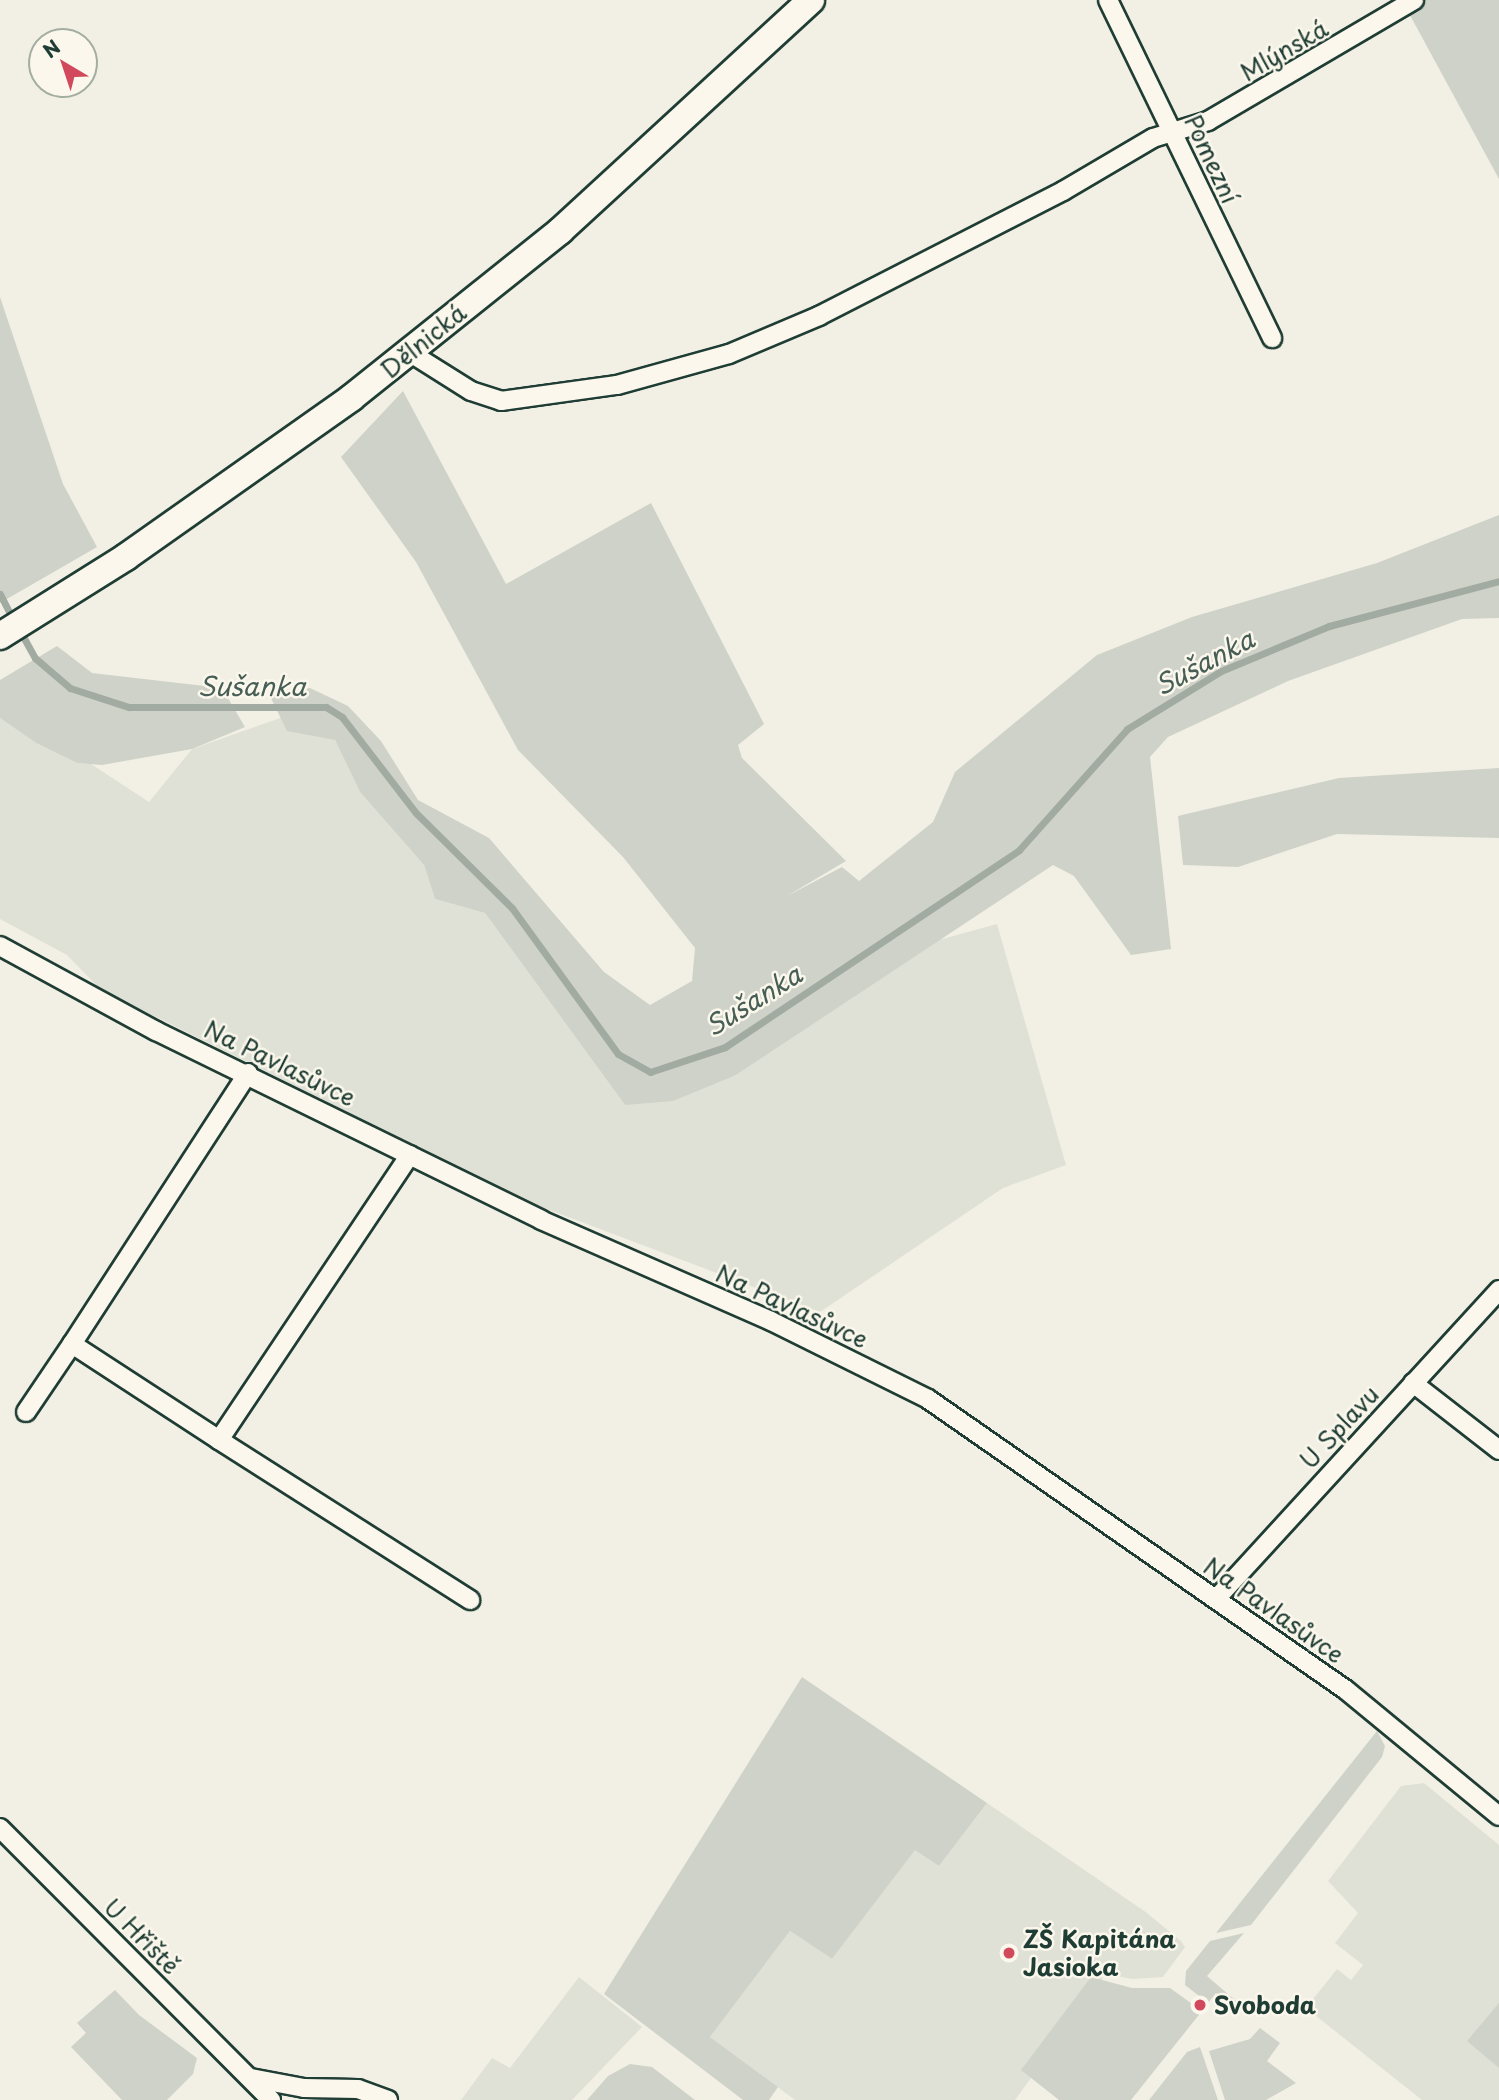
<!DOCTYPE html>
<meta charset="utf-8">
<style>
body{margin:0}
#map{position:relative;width:1499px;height:2100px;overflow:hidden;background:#f2f0e5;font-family:"Playpen Sans",sans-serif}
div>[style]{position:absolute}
.built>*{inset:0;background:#e0e1d6}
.green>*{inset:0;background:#cfd2c8}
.stream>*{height:7px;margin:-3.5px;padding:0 3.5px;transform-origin:3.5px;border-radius:3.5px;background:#a2aba1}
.roads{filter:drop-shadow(2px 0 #1f3d34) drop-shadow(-2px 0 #1f3d34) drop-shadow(0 2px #1f3d34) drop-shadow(0 -2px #1f3d34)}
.street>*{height:18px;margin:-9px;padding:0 9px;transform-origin:9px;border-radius:9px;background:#fbf7ec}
.secondary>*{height:26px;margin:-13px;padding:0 13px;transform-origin:13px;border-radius:13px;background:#fbf7ec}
.dots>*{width:19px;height:19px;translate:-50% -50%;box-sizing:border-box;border:4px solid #fbf7ec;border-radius:50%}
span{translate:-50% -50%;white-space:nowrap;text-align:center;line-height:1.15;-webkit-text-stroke:5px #fbf7ec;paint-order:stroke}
.street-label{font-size:24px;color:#1f3d34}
.poi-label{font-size:24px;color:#1f3d34;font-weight:700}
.left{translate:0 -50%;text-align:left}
.water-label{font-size:26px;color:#465e55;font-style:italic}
.north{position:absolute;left:28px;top:28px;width:70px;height:70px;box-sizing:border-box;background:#fbf7ec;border:2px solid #a3ada2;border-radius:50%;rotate:321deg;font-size:19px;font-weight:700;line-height:28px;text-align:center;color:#1f3d34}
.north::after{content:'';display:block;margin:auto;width:24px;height:32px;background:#d1495b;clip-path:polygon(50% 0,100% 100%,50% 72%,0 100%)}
</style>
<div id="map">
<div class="built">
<i style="clip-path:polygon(286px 716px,335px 740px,360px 792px,424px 865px,435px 899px,485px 913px,625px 1105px,736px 1075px,935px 941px,997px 924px,1066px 1165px,1003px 1188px,820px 1312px,531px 1203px,100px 989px,67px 955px,0 919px,0 718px,36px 743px,77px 763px,91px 764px,149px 802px,192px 749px)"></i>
<i style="clip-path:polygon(1424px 1783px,1499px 1845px,1499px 2100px,1422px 2100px,1306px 2008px,1337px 1969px,1351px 1980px,1363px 1965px,1335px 1943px,1358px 1913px,1328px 1881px,1401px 1786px)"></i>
<i style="clip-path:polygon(987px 1803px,1147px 1913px,1181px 1941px,1185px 1947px,1163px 1977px,1132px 1979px,1102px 1973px,1102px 1980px,1015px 2100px,795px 2100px,710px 2037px,790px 1931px,832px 1959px,915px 1849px,939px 1866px)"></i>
<i style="clip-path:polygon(579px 1977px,642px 2027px,572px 2100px,461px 2100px,492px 2058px,510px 2068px)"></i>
</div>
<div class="green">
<i style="clip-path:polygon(1414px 0,1499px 0,1499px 179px,1405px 6px)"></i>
<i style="clip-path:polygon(0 297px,63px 484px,97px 547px,0 603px)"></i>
<i style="clip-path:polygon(403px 391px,506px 584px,651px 503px,764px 724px,738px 745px,742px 758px,846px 861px,787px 896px,842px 867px,859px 881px,933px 822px,955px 772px,1097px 655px,1192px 617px,1377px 563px,1499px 515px,1499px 618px,1462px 619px,1288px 681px,1168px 737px,1150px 757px,1171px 949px,1131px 955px,1074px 876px,1053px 865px,736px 1075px,673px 1101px,625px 1105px,485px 913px,435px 899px,424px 865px,360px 792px,335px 740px,287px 731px,269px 694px,310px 688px,348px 706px,381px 741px,418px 800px,489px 838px,604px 972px,650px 1005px,692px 981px,695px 948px,623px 857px,518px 750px,416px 562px,341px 457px)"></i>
<i style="clip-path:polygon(57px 646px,92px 673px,222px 688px,245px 727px,192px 749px,102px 765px,77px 763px,36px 743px,0 718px,0 680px)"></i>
<i style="clip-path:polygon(1499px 768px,1499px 838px,1337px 834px,1238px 867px,1183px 865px,1178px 816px,1339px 778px)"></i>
<i style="clip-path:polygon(802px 1677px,987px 1803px,939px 1866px,915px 1850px,832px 1959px,790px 1931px,710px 2037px,778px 2087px,769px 2100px,743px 2100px,604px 1994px)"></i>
<i style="clip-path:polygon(1377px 1731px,1385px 1746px,1382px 1757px,1251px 1925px,1216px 1933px)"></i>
<i style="clip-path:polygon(1244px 1933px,1207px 1976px,1236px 2001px,1232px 2006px,1216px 1993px,1208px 2003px,1185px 1985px,1186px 1971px,1210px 1941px)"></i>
<i style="clip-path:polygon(1091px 1977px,1132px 1988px,1170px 1988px,1202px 2011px,1131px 2100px,1059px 2100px,1021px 2070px)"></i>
<i style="clip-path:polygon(115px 1990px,139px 2015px,197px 2058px,193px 2074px,167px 2100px,122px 2100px,71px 2047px,86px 2033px,77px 2023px)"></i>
<i style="clip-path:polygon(1499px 2003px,1499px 2068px,1467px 2041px)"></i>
<i style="clip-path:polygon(1260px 2028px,1280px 2043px,1267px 2061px,1296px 2083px,1266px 2100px,1225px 2100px,1209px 2051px,1250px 2039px)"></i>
<i style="clip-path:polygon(1200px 2047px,1218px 2100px,1149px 2100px,1187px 2052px)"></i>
<i style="clip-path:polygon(630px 2064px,652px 2067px,695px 2100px,587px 2100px,608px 2076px)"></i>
</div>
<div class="stream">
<i style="left:0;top:594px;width:30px;rotate:63deg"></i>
<i style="left:20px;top:631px;width:31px;rotate:61deg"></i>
<i style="left:35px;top:658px;width:46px;rotate:40.6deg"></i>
<i style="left:70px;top:688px;width:62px;rotate:17.9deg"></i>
<i style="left:129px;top:707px;width:197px"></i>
<i style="left:326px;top:707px;width:19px;rotate:32deg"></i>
<i style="left:342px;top:717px;width:121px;rotate:52.4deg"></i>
<i style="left:416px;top:813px;width:135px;rotate:44.7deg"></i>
<i style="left:512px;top:908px;width:180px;rotate:54deg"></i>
<i style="left:618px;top:1054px;width:37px;rotate:29deg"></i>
<i style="left:650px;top:1072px;width:79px;rotate:-18.4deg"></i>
<i style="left:725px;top:1047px;width:354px;rotate:-33.8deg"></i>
<i style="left:1019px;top:850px;width:162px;rotate:-48.2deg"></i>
<i style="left:1127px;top:729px;width:110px;rotate:-31.7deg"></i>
<i style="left:1221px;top:671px;width:117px;rotate:-22.6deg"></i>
<i style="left:1329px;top:626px;width:176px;rotate:-14.8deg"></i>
</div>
<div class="roads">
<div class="street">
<i style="left:1108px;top:0;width:376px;rotate:64.1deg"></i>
<i style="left:409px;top:352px;width:73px;rotate:32.2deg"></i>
<i style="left:471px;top:391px;width:32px;rotate:18deg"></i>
<i style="left:501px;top:401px;width:117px;rotate:-7.9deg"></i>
<i style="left:617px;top:385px;width:116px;rotate:-15.5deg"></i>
<i style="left:729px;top:354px;width:98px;rotate:-22.9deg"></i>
<i style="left:819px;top:316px;width:274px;rotate:-27.1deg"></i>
<i style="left:1063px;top:191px;width:104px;rotate:-30.5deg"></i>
<i style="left:1153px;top:138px;width:58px;rotate:-17.2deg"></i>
<i style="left:1208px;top:121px;width:239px;rotate:-30.4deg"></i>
<i style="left:0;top:946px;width:178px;rotate:28.6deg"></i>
<i style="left:156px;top:1031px;width:429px;rotate:26.1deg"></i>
<i style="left:541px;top:1220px;width:251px;rotate:23.7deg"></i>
<i style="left:771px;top:1321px;width:175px;rotate:26.4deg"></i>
<i style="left:928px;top:1399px;width:509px;rotate:34.84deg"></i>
<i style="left:1346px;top:1690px;width:198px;rotate:39.5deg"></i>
<i style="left:248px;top:1073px;width:323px;rotate:123deg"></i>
<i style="left:72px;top:1344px;width:176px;rotate:33.1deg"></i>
<i style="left:219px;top:1440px;width:343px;rotate:-56.2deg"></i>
<i style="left:1413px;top:1383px;width:109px;rotate:37.9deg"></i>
<i style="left:26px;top:1412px;width:82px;rotate:-55.9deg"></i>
<i style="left:219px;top:1440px;width:298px;rotate:32.5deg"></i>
<i style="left:1216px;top:1599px;width:419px;rotate:-47.5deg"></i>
<i style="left:0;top:1828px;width:384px;rotate:45.1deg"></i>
<i style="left:251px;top:2078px;width:54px;rotate:10.7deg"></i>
<i style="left:304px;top:2088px;width:54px;rotate:1.1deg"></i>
<i style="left:358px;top:2089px;width:32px;rotate:20deg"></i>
</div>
<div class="secondary">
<i style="left:0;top:636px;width:149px;rotate:-32.1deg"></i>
<i style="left:126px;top:557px;width:276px;rotate:-35.2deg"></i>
<i style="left:351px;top:398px;width:268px;rotate:-38.6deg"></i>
<i style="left:560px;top:231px;width:341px;rotate:-42.6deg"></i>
</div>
</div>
<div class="dots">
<i style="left:1009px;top:1953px;background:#d1495b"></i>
<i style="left:1200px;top:2005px;background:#d1495b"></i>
</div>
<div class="street-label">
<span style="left:1284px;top:50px;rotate:-30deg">Mlýnská</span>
<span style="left:1212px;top:159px;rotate:65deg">Pomezní</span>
<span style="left:423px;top:341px;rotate:-39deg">Dělnická</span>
<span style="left:280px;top:1063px;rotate:26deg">Na Pavlasůvce</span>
<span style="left:792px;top:1306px;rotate:25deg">Na Pavlasůvce</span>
<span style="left:1339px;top:1427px;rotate:-47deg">U Splavu</span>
<span style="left:1274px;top:1610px;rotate:35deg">Na Pavlasůvce</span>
<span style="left:142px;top:1936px;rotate:45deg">U Hřiště</span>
</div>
<div class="poi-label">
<span class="left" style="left:1023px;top:1953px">ZŠ Kapitána<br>Jasioka</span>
<span class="left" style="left:1214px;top:2005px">Svoboda</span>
</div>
<div class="water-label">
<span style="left:1204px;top:662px;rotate:-28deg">Sušanka</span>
<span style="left:252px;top:686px">Sušanka</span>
<span style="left:753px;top:1000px;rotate:-32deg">Sušanka</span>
</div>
<div class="north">N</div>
</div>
